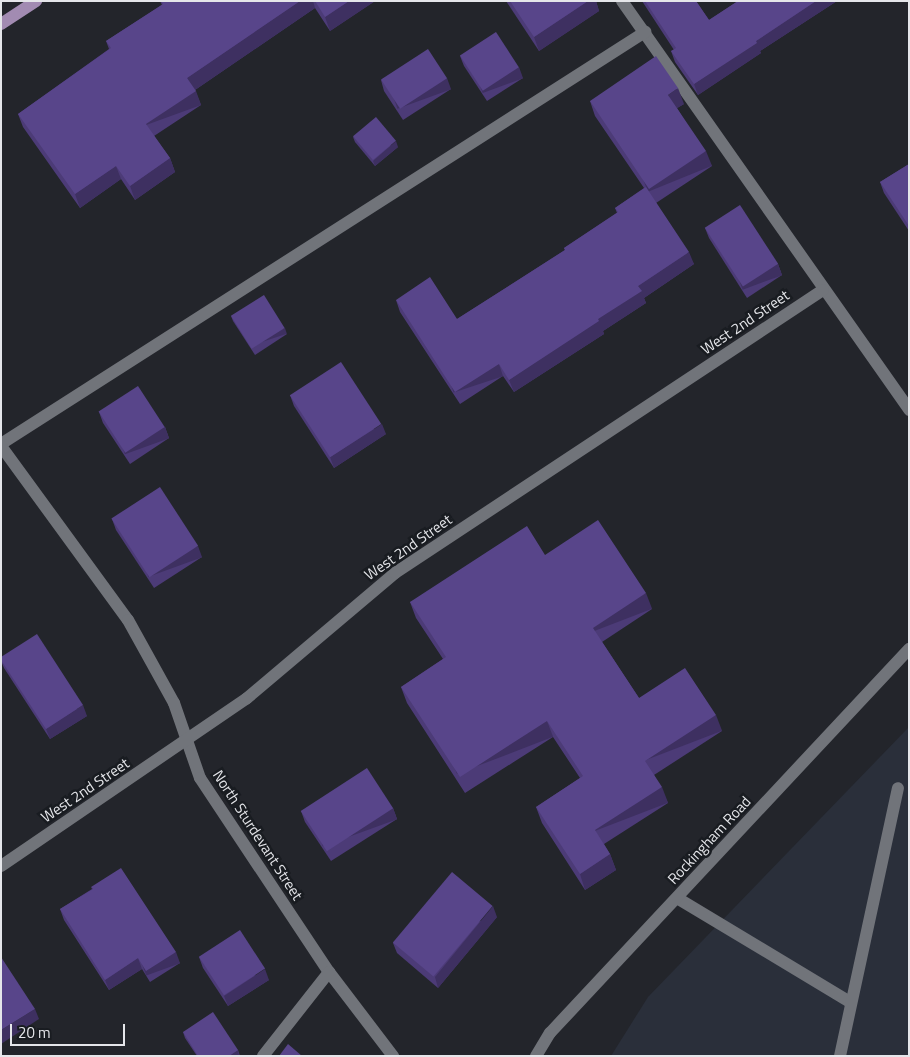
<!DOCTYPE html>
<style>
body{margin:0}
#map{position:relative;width:910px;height:1057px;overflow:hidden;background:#23252b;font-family:"Titillium Web",sans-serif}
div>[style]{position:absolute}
.built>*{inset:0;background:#2a2f3a}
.minor>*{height:12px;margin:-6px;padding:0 6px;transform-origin:6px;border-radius:6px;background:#71747a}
.major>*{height:12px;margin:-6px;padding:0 6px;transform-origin:6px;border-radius:6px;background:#a28bb2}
.wall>*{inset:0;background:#4c3b77}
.shaded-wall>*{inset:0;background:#3e3061;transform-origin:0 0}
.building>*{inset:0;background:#58458a;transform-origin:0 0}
span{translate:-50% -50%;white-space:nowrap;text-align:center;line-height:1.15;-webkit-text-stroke:5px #191c21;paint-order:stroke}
.street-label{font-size:15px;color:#e5e6ea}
.frame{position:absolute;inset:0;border:2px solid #e5e6ea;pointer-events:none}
.scale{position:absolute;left:10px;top:1024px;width:115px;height:22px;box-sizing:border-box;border:2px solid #e5e6ea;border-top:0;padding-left:6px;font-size:15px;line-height:18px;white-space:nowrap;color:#e5e6ea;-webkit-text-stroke:4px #191c21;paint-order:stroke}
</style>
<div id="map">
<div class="built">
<i style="clip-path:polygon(909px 727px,909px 1056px,611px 1056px,648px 997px)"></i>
</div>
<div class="minor">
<i style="left:622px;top:1px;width:500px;rotate:54.9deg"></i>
<i style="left:1px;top:444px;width:765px;rotate:-32.61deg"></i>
<i style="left:1px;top:446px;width:215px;rotate:53.9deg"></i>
<i style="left:128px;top:620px;width:95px;rotate:61deg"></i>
<i style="left:174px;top:703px;width:79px;rotate:70.9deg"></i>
<i style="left:200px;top:778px;width:233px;rotate:56.4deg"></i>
<i style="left:329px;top:972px;width:106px;rotate:52.7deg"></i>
<i style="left:1px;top:866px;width:297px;rotate:-34.3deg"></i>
<i style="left:246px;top:699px;width:195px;rotate:-40.2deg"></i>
<i style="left:395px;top:573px;width:513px;rotate:-33.47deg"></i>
<i style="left:677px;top:898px;width:202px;rotate:31deg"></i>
<i style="left:263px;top:1056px;width:107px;rotate:-51.8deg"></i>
<i style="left:536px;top:1056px;width:27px;rotate:-59deg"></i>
<i style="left:550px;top:1033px;width:526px;rotate:-46.93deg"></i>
<i style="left:840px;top:1056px;width:274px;rotate:-77.8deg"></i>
</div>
<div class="major">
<i style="left:1px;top:24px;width:42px;rotate:-33.3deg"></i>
</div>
<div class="wall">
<i style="clip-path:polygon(160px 1px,375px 1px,330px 31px,315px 8px,195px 90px,201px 105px,154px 136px,170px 158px,175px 172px,135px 200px,121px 179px,80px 208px,23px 127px,18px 114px,109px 49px,106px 41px,162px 5px)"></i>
<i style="clip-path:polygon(506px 1px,596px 1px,599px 11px,539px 51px)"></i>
<i style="clip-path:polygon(642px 1px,696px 1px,709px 20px,738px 1px,837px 1px,760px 51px,761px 53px,698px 95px,675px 62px,671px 51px,674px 50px)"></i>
<i style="clip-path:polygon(460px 56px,523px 78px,487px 101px,464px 66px)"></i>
<i style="clip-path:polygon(381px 80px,451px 89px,403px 120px,384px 91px)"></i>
<i style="clip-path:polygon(590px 101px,684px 104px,677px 108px,712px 166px,656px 203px,694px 264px,644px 298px,646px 303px,603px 331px,604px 334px,514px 392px,503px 376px,460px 404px,400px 312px,396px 300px,457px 319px,565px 250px,564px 248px,617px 213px,615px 208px,644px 188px,595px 116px)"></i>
<i style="clip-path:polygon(353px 137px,398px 147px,375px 166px,355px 142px)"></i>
<i style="clip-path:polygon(909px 164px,909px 231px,884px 193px,880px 182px)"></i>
<i style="clip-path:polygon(705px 228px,778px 264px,782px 275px,747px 298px,709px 238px)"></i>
<i style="clip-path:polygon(231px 316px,287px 334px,255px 355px,233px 321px)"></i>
<i style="clip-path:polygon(290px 395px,386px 434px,334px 468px,294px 406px)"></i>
<i style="clip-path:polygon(99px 412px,165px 427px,169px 438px,130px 464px,103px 423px)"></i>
<i style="clip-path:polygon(112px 519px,202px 557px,154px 588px,116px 530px)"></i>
<i style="clip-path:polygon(545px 555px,652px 609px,602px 642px,639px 698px,722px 731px,654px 775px,668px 803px,604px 844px,610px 854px,616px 870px,585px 890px,542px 823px,536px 807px,580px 778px,553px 737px,465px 793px,407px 703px,401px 687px,443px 659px,416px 618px,410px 602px)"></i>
<i style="clip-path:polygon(1px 657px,87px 716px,50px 739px,4px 668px,1px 661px)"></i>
<i style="clip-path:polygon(393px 808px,397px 819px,331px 861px,305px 822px,301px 811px)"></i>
<i style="clip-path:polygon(91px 887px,180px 963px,150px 982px,142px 969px,109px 990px,64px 920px,60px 909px,92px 889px)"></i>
<i style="clip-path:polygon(497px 917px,438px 988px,397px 953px,393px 943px)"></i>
<i style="clip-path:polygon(199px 957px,269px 980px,228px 1006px,203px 968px)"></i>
<i style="clip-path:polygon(183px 1032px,238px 1050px,240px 1056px,197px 1056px,185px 1038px)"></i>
</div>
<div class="shaded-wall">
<i style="clip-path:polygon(300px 1px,313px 1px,315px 8px,192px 92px,187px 78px)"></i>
<i style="clip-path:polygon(349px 1px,375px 1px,330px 31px,325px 17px)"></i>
<i style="clip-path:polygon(588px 1px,596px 1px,599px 11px,539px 51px,534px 37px)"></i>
<i style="clip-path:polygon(816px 1px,837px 1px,760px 51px,761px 53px,698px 95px,694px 84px,756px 41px)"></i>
<i style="left:519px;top:67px;width:12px;height:43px;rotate:70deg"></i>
<i style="left:447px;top:78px;width:12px;height:57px;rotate:70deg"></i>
<i style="clip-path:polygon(678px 88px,684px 104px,674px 110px,668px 95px)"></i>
<i style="left:196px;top:91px;width:15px;height:60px;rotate:70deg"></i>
<i style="clip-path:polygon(396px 141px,398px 147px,375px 166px,373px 161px)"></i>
<i style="left:706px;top:151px;width:16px;height:69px;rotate:68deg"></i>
<i style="clip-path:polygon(170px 158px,175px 172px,135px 200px,130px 186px)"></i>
<i style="clip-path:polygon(116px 166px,121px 179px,80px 208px,75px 194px)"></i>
<i style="clip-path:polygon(689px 252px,694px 264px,644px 298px,646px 303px,603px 331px,604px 334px,514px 392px,509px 380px,598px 319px,638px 286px)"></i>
<i style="left:778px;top:264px;width:12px;height:42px;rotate:70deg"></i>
<i style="left:285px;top:328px;width:6px;height:38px;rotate:72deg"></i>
<i style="left:499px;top:364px;width:13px;height:52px;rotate:72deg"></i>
<i style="clip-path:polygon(382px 424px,386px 434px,334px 468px,330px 457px)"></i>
<i style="left:165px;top:427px;width:12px;height:47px;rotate:70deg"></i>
<i style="left:198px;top:546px;width:12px;height:57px;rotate:70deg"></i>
<i style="left:646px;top:593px;width:17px;height:64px;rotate:69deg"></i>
<i style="clip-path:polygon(83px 705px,87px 716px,50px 739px,46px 729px)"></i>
<i style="left:716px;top:715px;width:17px;height:85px;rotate:69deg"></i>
<i style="left:547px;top:721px;width:17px;height:103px;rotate:69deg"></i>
<i style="left:662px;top:787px;width:17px;height:80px;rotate:69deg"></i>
<i style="left:393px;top:808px;width:12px;height:79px;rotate:70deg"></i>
<i style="clip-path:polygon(610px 854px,616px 870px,585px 890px,580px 874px)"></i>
<i style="clip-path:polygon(493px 906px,497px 917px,438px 988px,435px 977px)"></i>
<i style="left:176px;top:952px;width:12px;height:36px;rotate:70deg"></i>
<i style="clip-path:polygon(138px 958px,142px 969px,109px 990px,105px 980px)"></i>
<i style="clip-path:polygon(265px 969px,269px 980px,228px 1006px,224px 996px)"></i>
<i style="clip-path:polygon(35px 1009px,39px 1019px,1px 1044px,1px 1030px)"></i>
<i style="clip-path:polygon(238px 1050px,239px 1056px,229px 1056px)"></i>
</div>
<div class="building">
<i style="clip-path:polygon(161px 1px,300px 1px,187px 78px,196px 91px,146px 124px,170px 158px,130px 186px,116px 166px,75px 194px,18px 114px,111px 48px,106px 41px,163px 4px)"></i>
<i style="clip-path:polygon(315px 1px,349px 1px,325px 17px)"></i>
<i style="clip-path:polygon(510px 1px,588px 1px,534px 37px)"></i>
<i style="clip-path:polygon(645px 1px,696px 1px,709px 20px,738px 1px,816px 1px,756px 41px,757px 43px,694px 84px,671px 51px,676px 48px)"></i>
<i style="left:496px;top:32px;width:42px;height:43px;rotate:57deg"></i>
<i style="left:428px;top:49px;width:35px;height:56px;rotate:57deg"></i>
<i style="clip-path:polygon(656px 56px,678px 88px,668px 95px,706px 151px,649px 189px,590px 101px)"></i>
<i style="left:376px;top:117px;width:31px;height:30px;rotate:50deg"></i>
<i style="clip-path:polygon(909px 164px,909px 226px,880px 182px)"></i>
<i style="clip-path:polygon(646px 187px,689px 252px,638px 286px,642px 291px,598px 319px,599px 321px,509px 380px,499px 364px,455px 392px,396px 300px,430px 277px,457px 319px,565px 250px,564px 248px,618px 212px,615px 208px)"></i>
<i style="left:740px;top:205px;width:70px;height:42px;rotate:57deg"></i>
<i style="left:264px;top:295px;width:39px;height:39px;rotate:58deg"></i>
<i style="left:341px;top:362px;width:74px;height:61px;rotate:57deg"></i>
<i style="left:138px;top:386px;width:49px;height:47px;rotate:57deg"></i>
<i style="left:160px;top:487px;width:70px;height:58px;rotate:57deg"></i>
<i style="clip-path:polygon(598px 520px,646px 593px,593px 628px,639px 698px,685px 668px,716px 715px,645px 761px,662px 787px,595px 830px,610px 854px,580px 874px,536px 807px,583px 776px,547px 721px,460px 777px,401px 687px,446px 657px,410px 602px,527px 526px,545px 555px)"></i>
<i style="clip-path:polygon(37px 634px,83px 705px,46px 729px,1px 660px,1px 657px)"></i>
<i style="left:367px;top:768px;width:48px;height:79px;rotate:57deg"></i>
<i style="clip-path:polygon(121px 868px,176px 952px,146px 971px,138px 958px,105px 980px,60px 909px,93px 889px,91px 887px)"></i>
<i style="left:452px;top:872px;width:53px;height:92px;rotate:40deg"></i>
<i style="left:240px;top:930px;width:46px;height:49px;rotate:57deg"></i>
<i style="clip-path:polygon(1px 957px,35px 1009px,1px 1030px)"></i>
<i style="clip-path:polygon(213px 1012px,238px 1050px,229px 1056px,198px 1056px,183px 1032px)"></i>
<i style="clip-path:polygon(288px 1044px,302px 1056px,279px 1056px)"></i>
</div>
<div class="street-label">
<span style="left:745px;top:322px;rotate:-34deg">West 2nd Street</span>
<span style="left:408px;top:547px;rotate:-35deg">West 2nd Street</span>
<span style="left:85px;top:790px;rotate:-34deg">West 2nd Street</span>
<span style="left:258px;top:835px;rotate:57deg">North Sturdevant Street</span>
<span style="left:709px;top:840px;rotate:-47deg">Rockingham Road</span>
</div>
<div class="frame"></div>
<div class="scale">20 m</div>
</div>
